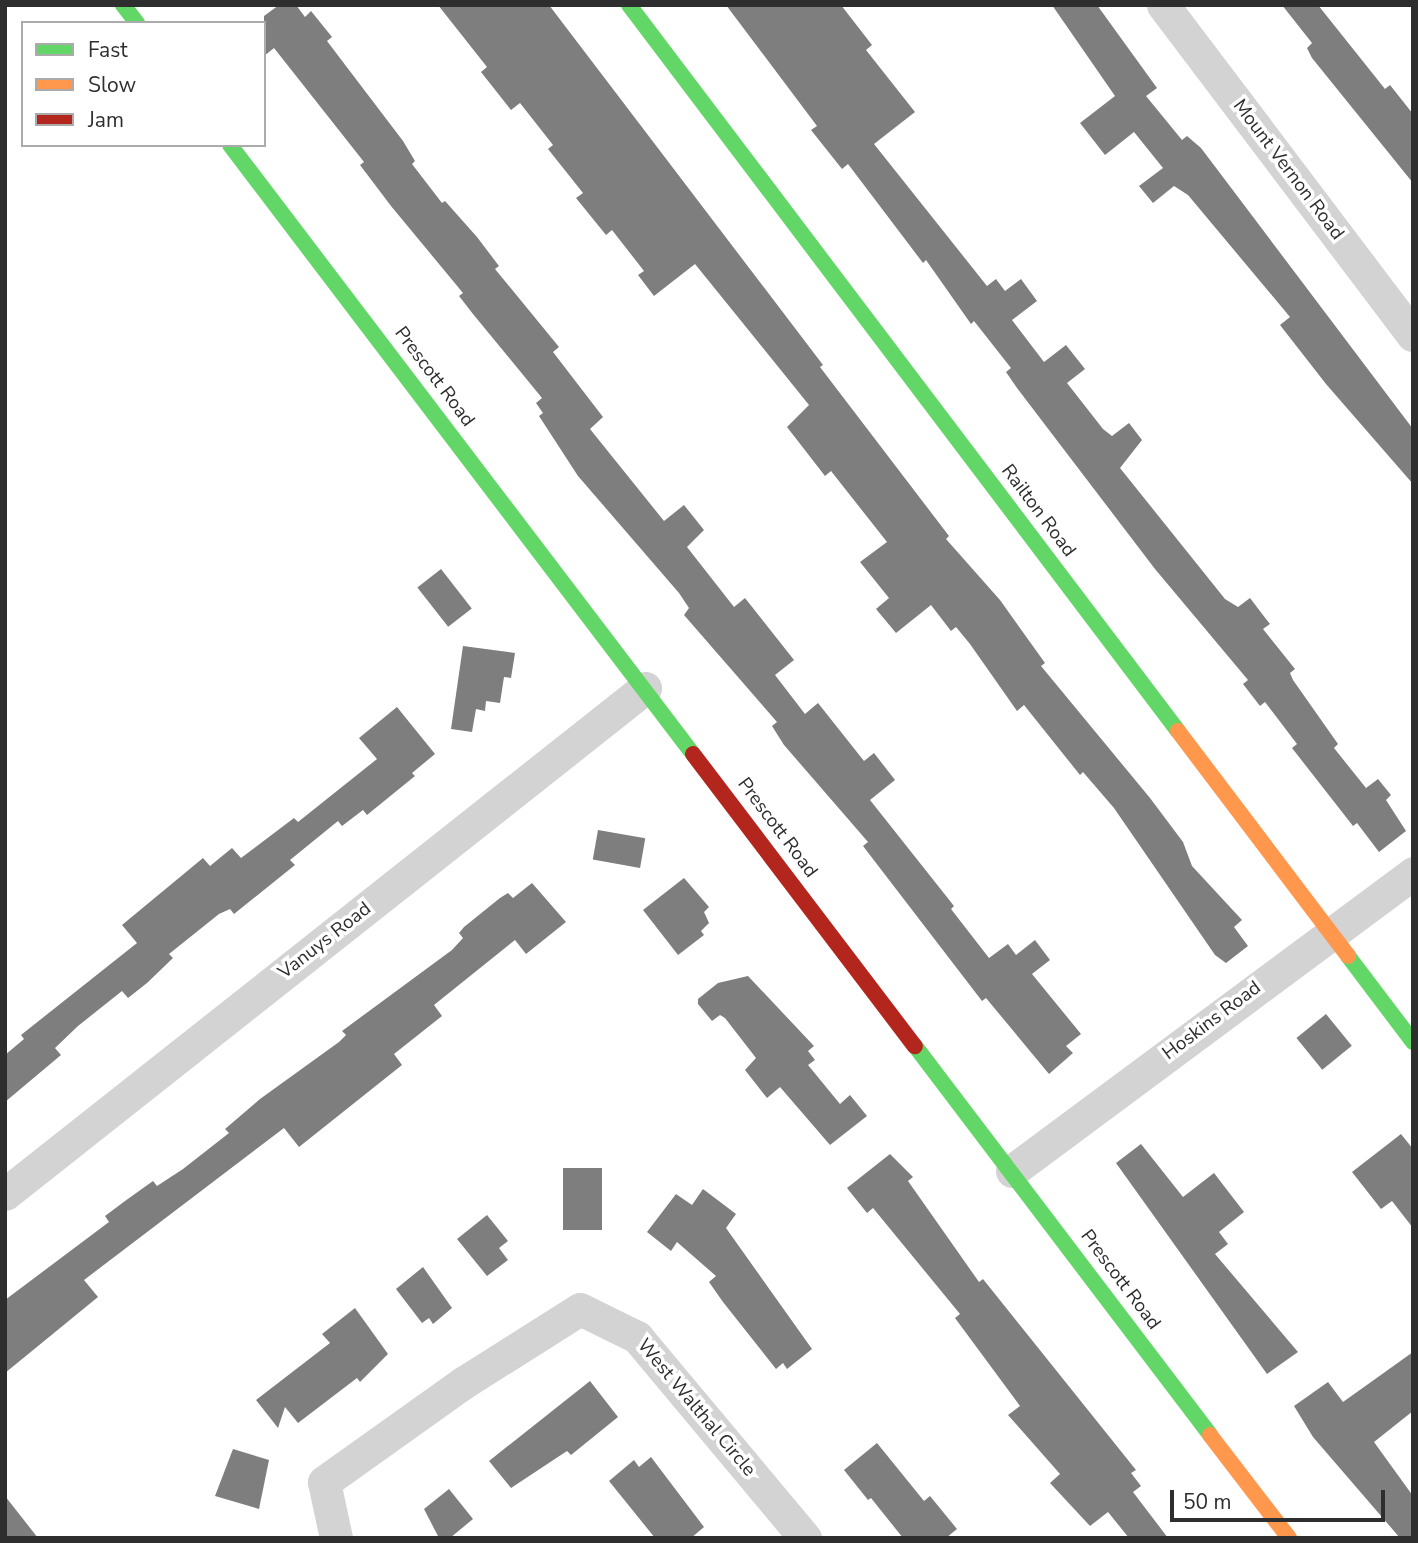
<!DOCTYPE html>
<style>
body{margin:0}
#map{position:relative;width:1418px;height:1543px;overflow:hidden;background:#fff;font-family:"Nunito Sans",sans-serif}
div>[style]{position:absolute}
.building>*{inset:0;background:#7e7e7e;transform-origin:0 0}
.street>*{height:33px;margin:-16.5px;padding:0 16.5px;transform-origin:16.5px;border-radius:16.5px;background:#d3d3d3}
.fast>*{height:16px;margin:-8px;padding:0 8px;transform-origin:8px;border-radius:8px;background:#63d668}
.slow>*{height:16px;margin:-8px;padding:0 8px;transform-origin:8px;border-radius:8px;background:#ff974d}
.jam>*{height:16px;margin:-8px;padding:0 8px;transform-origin:8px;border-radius:8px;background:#b3261e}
span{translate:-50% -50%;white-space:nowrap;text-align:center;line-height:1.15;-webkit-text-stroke:7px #fff;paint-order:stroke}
.street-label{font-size:19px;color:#2e2e2e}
.frame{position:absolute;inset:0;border:7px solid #2e2e2e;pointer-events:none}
.legend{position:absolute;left:21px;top:21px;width:245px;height:126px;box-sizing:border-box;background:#fff;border:2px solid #ababab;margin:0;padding:9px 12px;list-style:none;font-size:21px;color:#2e2e2e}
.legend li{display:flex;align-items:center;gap:14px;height:35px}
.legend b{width:35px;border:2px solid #ababab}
.scale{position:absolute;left:1170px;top:1490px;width:215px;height:32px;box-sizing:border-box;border:4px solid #2e2e2e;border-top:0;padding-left:9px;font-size:21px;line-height:24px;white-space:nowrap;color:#2e2e2e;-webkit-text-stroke:5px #fff;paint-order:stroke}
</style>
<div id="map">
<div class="building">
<i style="clip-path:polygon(279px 5px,296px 5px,305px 17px,311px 11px,332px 37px,327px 41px,403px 141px,415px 161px,412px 164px,442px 203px,445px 201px,477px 237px,499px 266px,495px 269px,559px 347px,553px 352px,603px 417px,590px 429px,664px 521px,684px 505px,704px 530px,687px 547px,734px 607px,745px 598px,794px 660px,775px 675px,805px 714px,818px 703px,864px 761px,874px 753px,895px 780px,870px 800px,954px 906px,951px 909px,989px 958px,1008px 944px,1016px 955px,1035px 940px,1050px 960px,1032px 974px,1081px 1034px,1066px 1046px,1073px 1053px,1049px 1074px,986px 998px,982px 1001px,863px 846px,868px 842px,784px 745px,772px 726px,777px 722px,684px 615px,689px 608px,679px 593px,578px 476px,539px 416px,543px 413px,536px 403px,542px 398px,473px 314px,459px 296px,463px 293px,391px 206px,360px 165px,364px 162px,274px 48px,264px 56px,264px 16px)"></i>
<i style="clip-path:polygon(438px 5px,549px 5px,823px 365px,820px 367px,949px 536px,946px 539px,1000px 600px,1045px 663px,1041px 666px,1150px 798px,1183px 842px,1192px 866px,1242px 920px,1234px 927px,1248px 946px,1226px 963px,1215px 955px,1114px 808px,1083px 772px,1080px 775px,1024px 705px,1017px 711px,970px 644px,956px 627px,951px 631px,931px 605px,896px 633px,876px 609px,889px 598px,860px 562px,887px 542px,831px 471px,825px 476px,787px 427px,809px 405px,695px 264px,654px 296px,638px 275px,644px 271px,612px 230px,606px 235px,576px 198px,583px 193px,548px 149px,553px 145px,520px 103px,511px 110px,481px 72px,487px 67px)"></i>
<i style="clip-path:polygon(726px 5px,841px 5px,872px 45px,866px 50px,915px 112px,874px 144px,987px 286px,996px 279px,1005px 291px,1021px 279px,1037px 301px,1012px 320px,1044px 362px,1066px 345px,1085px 369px,1067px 383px,1103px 429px,1112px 436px,1129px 423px,1142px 440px,1120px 468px,1225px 599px,1238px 607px,1250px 598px,1266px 619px,1270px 624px,1263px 629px,1295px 669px,1290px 673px,1293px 680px,1338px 744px,1334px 748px,1366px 788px,1378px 779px,1391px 795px,1386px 800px,1406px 831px,1379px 852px,1357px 823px,1353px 826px,1292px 748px,1297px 744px,1265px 702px,1260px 706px,1243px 684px,1248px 680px,1155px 569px,1017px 388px,1006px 372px,1011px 368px,974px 321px,971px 324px,926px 260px,923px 263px,848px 164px,842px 169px,811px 130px,817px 126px)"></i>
<i style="clip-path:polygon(1052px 5px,1097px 5px,1157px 88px,1146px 96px,1182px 140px,1187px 136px,1201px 148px,1413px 429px,1413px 484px,1326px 384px,1280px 325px,1290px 317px,1188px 195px,1174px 186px,1153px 203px,1139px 186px,1163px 168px,1134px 132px,1105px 155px,1080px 123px,1115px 96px)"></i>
<i style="clip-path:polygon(1282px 5px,1318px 5px,1385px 89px,1390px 85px,1413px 114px,1413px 183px,1312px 58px,1307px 48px,1312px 43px)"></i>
<i style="left:441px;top:569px;width:50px;height:30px;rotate:52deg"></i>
<i style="clip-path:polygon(463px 646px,515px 653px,511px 678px,504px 677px,500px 703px,486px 701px,485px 711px,476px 709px,472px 732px,451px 729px)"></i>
<i style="clip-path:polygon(397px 707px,435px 754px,412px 773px,415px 776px,367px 815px,363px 810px,342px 826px,338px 821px,290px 860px,295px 865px,234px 914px,230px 909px,219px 914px,169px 954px,173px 958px,147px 983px,128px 998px,122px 991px,78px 1026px,55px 1048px,61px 1055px,5px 1102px,5px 1055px,24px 1039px,21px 1035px,137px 943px,122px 925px,203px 858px,210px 866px,232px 848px,241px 858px,294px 818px,298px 822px,377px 759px,359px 738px)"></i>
<i style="left:598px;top:830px;width:48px;height:30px;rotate:10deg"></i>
<i style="clip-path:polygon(684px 878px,709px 907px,704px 912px,709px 923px,701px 931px,704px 935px,678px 955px,643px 910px)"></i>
<i style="clip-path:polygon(532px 883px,566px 922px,526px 954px,515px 940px,434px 1005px,442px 1016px,394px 1054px,402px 1065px,299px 1147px,284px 1128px,84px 1280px,98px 1297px,5px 1373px,5px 1300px,109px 1222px,105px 1216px,125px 1201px,153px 1181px,157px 1186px,183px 1169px,229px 1133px,225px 1129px,260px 1099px,339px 1042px,346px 1035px,342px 1031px,452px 950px,463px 938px,459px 933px,464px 927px,500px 898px,508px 893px,513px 898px)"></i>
<i style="clip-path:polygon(748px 976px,814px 1046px,808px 1051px,815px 1060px,808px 1065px,840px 1104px,850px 1095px,867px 1116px,830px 1145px,780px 1087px,767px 1098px,745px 1070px,756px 1058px,725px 1018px,720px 1015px,712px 1021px,698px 1004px,698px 999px,718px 983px)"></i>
<i style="left:1326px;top:1014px;width:41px;height:38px;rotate:51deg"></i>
<i style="clip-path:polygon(1401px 1134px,1413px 1149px,1413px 1228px,1392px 1201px,1381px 1209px,1352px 1172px)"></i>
<i style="clip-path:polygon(1141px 1144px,1183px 1197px,1214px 1173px,1244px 1212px,1219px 1232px,1228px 1244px,1215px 1254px,1298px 1352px,1267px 1374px,1116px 1163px)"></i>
<i style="clip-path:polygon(890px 1154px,913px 1177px,908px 1181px,979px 1282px,983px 1279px,1136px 1470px,1131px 1473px,1141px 1486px,1133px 1492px,1168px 1538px,1129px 1538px,1108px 1512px,1090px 1526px,1050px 1483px,1060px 1474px,1008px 1415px,1020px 1406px,955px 1318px,960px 1314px,873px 1208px,867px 1213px,847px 1188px)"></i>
<i style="left:563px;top:1168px;width:39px;height:62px"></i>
<i style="clip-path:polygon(703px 1189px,736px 1214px,726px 1228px,812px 1349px,787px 1369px,783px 1363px,776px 1369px,723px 1302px,709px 1282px,716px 1276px,677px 1242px,671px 1251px,647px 1232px,676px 1194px,692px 1205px)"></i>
<i style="clip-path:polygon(487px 1215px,508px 1241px,499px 1248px,508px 1260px,487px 1276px,457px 1239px)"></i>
<i style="clip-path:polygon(423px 1267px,452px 1308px,433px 1324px,429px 1318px,422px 1323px,396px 1289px)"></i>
<i style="clip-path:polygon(355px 1308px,388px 1354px,360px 1382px,357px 1378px,298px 1423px,285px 1407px,278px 1428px,256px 1400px,330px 1343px,322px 1334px)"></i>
<i style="clip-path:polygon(1413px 1352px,1413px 1411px,1374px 1442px,1413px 1496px,1413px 1538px,1400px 1538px,1313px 1437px,1294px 1406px,1328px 1382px,1343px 1402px)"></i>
<i style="clip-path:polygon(590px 1381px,618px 1417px,571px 1455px,567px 1451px,511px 1488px,489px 1461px)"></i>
<i style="clip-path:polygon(877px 1443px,924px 1501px,930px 1496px,957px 1529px,946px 1538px,903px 1538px,871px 1498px,868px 1500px,844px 1470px)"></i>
<i style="clip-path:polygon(233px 1449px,269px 1460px,259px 1509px,215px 1496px)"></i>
<i style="clip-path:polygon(651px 1457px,704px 1527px,691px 1538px,655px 1538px,609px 1481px,634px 1460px,639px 1467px)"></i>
<i style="clip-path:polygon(449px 1489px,473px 1519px,450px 1538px,439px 1538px,424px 1509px)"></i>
<i style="clip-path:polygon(5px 1496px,38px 1538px,5px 1538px)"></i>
</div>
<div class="street">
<i style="left:1163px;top:5px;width:414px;rotate:52.9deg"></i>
<i style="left:1012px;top:1171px;width:500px;rotate:-36.6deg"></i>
<i style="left:5px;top:1194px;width:816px;rotate:-38.33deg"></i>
<i style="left:336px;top:1538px;width:57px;rotate:-102.1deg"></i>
<i style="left:324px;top:1482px;width:171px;rotate:-35.5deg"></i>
<i style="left:463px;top:1383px;width:138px;rotate:-32.3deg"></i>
<i style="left:580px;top:1309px;width:64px;rotate:26.2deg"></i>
<i style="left:637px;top:1337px;width:262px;rotate:50.1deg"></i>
</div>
<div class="fast">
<i style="left:123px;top:5px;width:23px;rotate:52deg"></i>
<i style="left:629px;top:5px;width:910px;rotate:52.9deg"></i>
<i style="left:230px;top:145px;width:765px;rotate:52.76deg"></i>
<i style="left:1348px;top:956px;width:108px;rotate:52.9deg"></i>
<i style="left:915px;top:1046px;width:488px;rotate:52.8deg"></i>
</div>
<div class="slow">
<i style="left:1178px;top:731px;width:282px;rotate:52.9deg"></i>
<i style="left:1210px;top:1435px;width:130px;rotate:52.5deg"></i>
</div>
<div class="jam">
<i style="left:693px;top:754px;width:367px;rotate:52.8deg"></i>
</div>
<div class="street-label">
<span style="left:1288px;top:170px;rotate:53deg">Mount Vernon Road</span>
<span style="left:434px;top:377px;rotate:53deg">Prescott Road</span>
<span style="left:1038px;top:511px;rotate:53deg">Railton Road</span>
<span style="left:777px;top:828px;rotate:53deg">Prescott Road</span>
<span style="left:325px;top:941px;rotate:-38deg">Vanuys Road</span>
<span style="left:1212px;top:1021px;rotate:-37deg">Hoskins Road</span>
<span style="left:1120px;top:1280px;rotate:53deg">Prescott Road</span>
<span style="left:696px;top:1408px;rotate:50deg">West Walthal Circle</span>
</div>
<div class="frame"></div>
<ul class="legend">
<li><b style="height:9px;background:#63d668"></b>Fast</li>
<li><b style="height:9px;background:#ff974d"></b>Slow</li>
<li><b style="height:9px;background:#b3261e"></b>Jam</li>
</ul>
<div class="scale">50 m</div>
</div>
